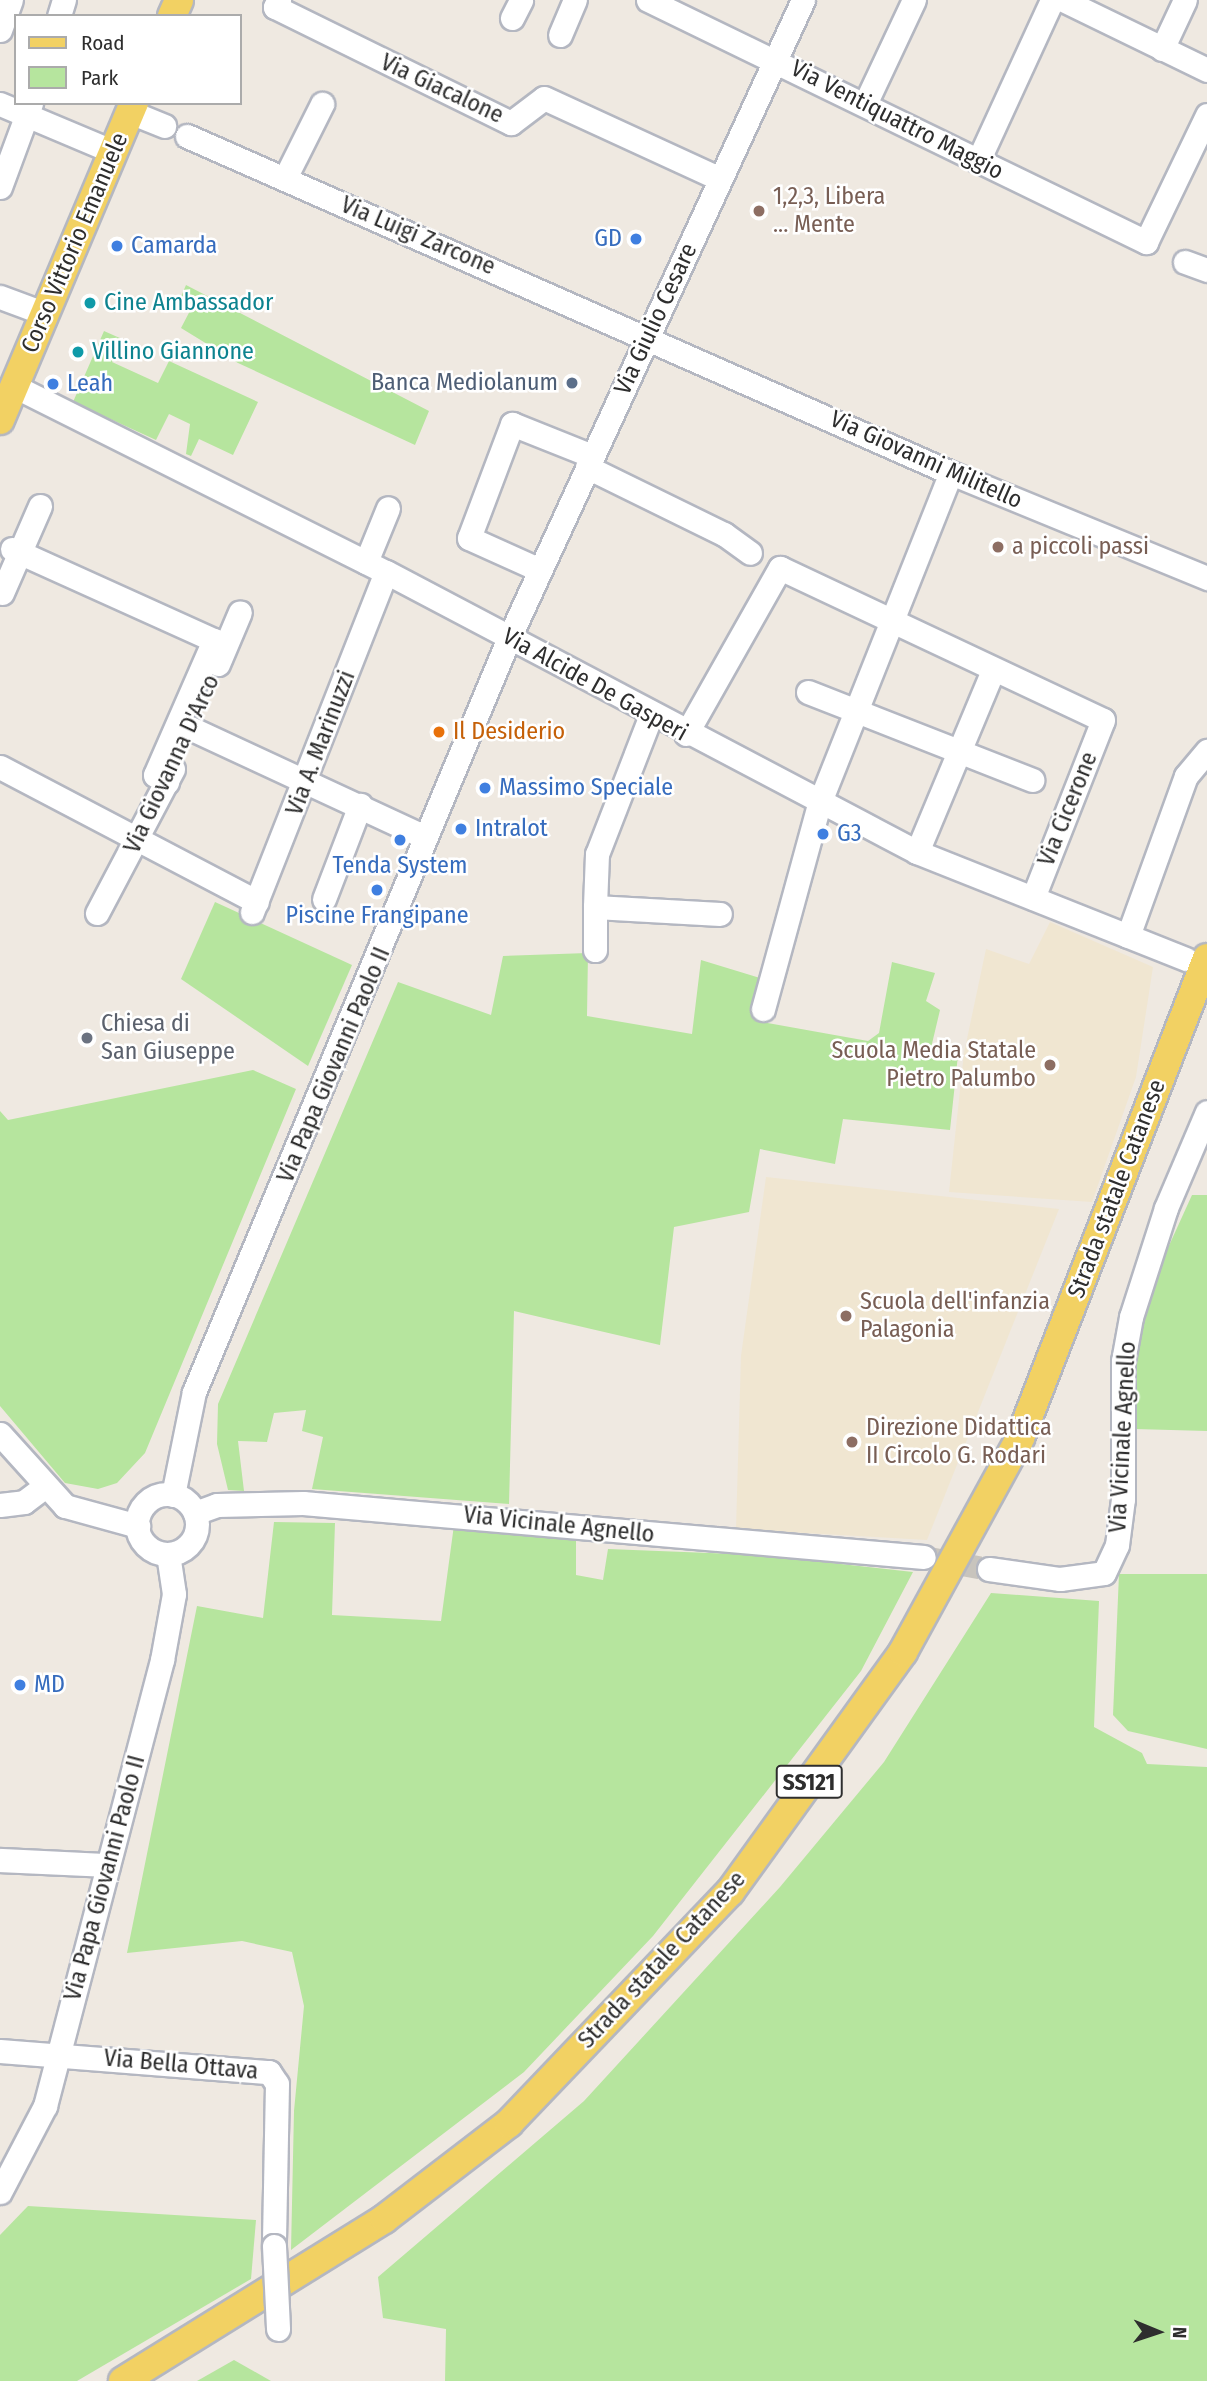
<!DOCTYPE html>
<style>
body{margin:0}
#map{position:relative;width:1207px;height:2381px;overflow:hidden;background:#efe9e1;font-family:"Fira Sans Condensed",sans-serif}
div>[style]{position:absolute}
.education>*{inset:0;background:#f0e6d1}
.green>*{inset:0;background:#b6e59e}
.minor-tunnel>*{height:23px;margin-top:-11.5px;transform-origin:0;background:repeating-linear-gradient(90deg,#c8c4bd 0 23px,transparent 0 34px)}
.roads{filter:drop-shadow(2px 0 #b4b7c1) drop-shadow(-2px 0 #b4b7c1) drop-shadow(0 2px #b4b7c1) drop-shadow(0 -2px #b4b7c1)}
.minor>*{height:23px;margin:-11.5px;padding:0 11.5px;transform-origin:11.5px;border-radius:11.5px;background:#fff}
.minor>.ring{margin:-11.5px;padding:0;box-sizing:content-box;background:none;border:23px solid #fff;border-radius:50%}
.major>*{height:28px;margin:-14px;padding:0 14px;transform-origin:14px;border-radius:14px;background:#f2d163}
.bridges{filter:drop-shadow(2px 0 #b4b7c1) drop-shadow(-2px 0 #b4b7c1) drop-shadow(0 2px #b4b7c1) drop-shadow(0 -2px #b4b7c1)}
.minor-bridge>*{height:23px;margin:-11.5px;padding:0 11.5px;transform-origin:11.5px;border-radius:11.5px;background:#fff}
.dots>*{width:19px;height:19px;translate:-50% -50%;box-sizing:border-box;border:4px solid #fff;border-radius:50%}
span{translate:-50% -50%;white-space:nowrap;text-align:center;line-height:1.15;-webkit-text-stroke:5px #fff;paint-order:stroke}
.shield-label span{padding:2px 5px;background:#fff;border:2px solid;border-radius:5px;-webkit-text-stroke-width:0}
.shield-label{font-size:23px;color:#2e2e2e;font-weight:700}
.street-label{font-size:24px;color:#2e2e2e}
.education-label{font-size:24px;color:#785e54}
.left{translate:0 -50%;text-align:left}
.right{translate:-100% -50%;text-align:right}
.shop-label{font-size:24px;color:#366cbe}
.culture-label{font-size:24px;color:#0d838f}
.service-label{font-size:24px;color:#4e5e75}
.food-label{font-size:24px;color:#c56008}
.worship-label{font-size:24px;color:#5b616d}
.legend{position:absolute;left:14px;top:14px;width:228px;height:91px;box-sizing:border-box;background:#fff;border:2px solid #ababab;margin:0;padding:9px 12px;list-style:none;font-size:21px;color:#2e2e2e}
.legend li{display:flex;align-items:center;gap:14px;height:35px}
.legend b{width:35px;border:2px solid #ababab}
.north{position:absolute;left:1123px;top:2297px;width:70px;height:70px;-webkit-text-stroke:5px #fff;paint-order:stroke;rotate:92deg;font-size:19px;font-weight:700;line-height:28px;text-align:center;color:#2e2e2e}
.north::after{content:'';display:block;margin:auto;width:24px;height:32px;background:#2e2e2e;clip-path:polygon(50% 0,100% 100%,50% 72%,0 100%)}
</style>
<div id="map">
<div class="education">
<i style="clip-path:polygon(1050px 922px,1153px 967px,1136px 1077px,1092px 1202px,949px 1192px,964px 1053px,986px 949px,1029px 964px)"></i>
<i style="clip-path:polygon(766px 1177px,1059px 1209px,927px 1540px,736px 1529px,741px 1356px)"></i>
</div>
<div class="green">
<i style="clip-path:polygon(186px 285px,429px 411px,415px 445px,238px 363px,181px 328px,193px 305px,180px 299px)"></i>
<i style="clip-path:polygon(104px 331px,122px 339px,112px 362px,158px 383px,169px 361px,258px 402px,233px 455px,199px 439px,191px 456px,186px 454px,190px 424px,169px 414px,156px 440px,73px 402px)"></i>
<i style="clip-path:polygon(215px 902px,352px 965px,308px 1066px,181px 979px)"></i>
<i style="clip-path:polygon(588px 953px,587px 1016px,692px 1034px,701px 960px,760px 978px,756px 1021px,868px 1041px,879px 1033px,892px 962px,935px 973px,926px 1001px,940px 1010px,931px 1048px,958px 1055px,950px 1130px,843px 1119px,835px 1164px,760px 1149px,749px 1212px,674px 1227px,660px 1345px,514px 1311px,509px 1504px,312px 1489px,323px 1437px,302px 1431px,306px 1410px,274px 1413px,267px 1442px,238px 1441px,244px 1491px,228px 1490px,217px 1444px,218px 1404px,398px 982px,491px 1015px,503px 956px)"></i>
<i style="clip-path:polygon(253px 1070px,296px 1089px,145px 1453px,117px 1483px,98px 1489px,65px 1483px,0 1406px,0 1111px,8px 1120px)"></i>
<i style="clip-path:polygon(1192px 1195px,1207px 1195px,1207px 1431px,1135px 1429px,1137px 1344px,1162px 1261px)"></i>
<i style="clip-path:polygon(274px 1522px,335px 1523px,332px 1615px,441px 1621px,454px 1525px,576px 1531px,576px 1575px,603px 1580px,608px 1549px,760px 1555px,913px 1572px,861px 1671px,653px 1936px,524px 2072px,291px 2250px,294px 2111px,304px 2006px,292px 1952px,242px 1941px,127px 1953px,197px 1606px,263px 1618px)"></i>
<i style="clip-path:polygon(1119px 1574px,1207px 1574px,1207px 1749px,1128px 1731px,1113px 1715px)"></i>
<i style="clip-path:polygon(991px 1593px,1099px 1601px,1094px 1727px,1142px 1753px,1147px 1764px,1207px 1767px,1207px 2381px,445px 2381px,446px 2329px,383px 2318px,378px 2277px,584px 2101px,780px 1887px,884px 1762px)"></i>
<i style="clip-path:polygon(28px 2206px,256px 2220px,251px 2279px,77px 2381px,0 2381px,0 2235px)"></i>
<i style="clip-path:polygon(234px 2360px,271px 2381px,197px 2381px)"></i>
</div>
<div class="minor-tunnel">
<i style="left:924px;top:1557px;width:66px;rotate:10.5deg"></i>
</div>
<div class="roads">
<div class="minor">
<i style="left:279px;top:0;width:8px;rotate:120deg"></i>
<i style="left:275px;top:7px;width:263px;rotate:26.2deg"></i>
<i style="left:511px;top:123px;width:41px;rotate:-37.1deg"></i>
<i style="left:544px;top:98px;width:194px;rotate:24.7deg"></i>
<i style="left:648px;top:0;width:554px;rotate:25.92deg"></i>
<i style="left:1146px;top:242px;width:141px;rotate:-64.3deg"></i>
<i style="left:1063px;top:0;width:160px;rotate:25.9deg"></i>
<i style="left:59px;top:16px;width:17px;rotate:-73deg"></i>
<i style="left:512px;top:18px;width:20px;rotate:-63deg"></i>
<i style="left:0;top:30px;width:32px;rotate:-70deg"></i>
<i style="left:560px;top:35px;width:38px;rotate:-67deg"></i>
<i style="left:1162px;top:49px;width:54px;rotate:-64.9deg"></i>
<i style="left:0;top:104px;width:124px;rotate:22.8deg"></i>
<i style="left:865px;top:104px;width:115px;rotate:-64.8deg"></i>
<i style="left:130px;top:112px;width:37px;rotate:22deg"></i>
<i style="left:187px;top:136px;width:835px;rotate:23.8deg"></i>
<i style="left:951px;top:473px;width:277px;rotate:22.3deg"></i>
<i style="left:978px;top:161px;width:177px;rotate:-65.3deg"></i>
<i style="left:285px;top:178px;width:83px;rotate:-63.4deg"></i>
<i style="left:0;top:187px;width:90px;rotate:-69.7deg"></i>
<i style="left:1185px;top:262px;width:23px;rotate:20deg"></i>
<i style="left:0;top:297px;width:49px;rotate:20.3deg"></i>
<i style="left:14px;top:386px;width:416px;rotate:26.6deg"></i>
<i style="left:386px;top:572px;width:600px;rotate:27.8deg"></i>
<i style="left:917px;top:852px;width:289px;rotate:21.7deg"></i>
<i style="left:587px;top:467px;width:153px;rotate:26.1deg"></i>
<i style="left:724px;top:534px;width:32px;rotate:36deg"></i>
<i style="left:12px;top:549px;width:222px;rotate:24.3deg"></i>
<i style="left:214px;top:640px;width:147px;rotate:113.6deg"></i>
<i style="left:155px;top:775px;width:14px;rotate:30deg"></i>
<i style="left:366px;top:562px;width:58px;rotate:-67.8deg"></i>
<i style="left:540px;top:570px;width:78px;rotate:-155.7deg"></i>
<i style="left:469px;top:538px;width:122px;rotate:-69.3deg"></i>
<i style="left:512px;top:424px;width:86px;rotate:21.8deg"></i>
<i style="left:2px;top:593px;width:95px;rotate:-66.4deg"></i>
<i style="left:218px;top:664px;width:56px;rotate:-67.1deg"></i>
<i style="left:808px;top:692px;width:241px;rotate:21.4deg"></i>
<i style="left:651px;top:715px;width:149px;rotate:111.2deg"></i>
<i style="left:597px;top:854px;width:53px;rotate:92.2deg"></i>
<i style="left:595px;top:907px;width:125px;rotate:3.2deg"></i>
<i style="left:190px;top:728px;width:259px;rotate:24.9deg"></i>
<i style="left:686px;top:734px;width:191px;rotate:-60.5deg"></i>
<i style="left:780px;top:568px;width:357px;rotate:25.2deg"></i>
<i style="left:1103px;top:720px;width:191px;rotate:111.5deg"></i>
<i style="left:0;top:767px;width:290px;rotate:27.7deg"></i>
<i style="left:917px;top:852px;width:197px;rotate:-67.3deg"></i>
<i style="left:324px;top:899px;width:101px;rotate:-69deg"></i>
<i style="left:252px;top:912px;width:365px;rotate:-68.5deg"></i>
<i style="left:97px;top:913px;width:163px;rotate:-62.2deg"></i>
<i style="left:1128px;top:936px;width:170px;rotate:-70.1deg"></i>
<i style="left:1186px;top:776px;width:33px;rotate:-50deg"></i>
<i style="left:595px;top:950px;width:43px;rotate:-90deg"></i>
<i style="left:763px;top:1009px;width:213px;rotate:-74.7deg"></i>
<i style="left:819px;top:804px;width:356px;rotate:-68.3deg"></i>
<i style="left:0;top:1434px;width:97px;rotate:47.9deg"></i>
<i style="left:65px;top:1506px;width:76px;rotate:15.3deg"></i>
<i class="ring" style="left:137px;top:1494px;width:37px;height:37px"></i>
<i style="left:173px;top:1495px;width:105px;rotate:-78.5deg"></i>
<i style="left:194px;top:1392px;width:817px;rotate:-67.33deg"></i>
<i style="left:509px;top:638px;width:702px;rotate:-65.26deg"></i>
<i style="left:0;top:1505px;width:24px;rotate:-7deg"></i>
<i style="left:24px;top:1502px;width:25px;rotate:-37deg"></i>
<i style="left:195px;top:1513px;width:23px;rotate:-20deg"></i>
<i style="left:217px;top:1505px;width:86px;rotate:-1.3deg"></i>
<i style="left:303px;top:1503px;width:623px;rotate:4.97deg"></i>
<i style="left:989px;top:1569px;width:72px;rotate:8deg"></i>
<i style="left:1060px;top:1579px;width:44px;rotate:-7.8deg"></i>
<i style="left:1104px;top:1573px;width:31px;rotate:-65deg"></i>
<i style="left:1117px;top:1545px;width:46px;rotate:-82.6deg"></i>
<i style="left:1123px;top:1499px;width:138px;rotate:-90deg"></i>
<i style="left:1123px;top:1361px;width:45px;rotate:-79.7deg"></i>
<i style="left:1131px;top:1317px;width:114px;rotate:-72.2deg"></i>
<i style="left:1166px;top:1208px;width:104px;rotate:-66.9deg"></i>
<i style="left:0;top:1860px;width:108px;rotate:2.7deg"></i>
<i style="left:0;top:2051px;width:270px;rotate:4.5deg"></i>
<i style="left:269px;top:2072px;width:14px;rotate:56deg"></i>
<i style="left:277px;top:2084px;width:162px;rotate:91.1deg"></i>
<i style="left:0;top:2192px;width:97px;rotate:-62.4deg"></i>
<i style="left:45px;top:2106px;width:461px;rotate:-75.3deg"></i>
<i style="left:162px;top:1660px;width:67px;rotate:-79.7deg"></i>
<i style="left:174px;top:1594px;width:40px;rotate:-98.5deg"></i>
</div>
<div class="major">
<i style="left:172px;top:16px;width:17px;rotate:-66deg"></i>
<i style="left:0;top:420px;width:344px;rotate:-67.1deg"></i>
<i style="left:123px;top:2381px;width:307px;rotate:-31.8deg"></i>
<i style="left:384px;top:2219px;width:158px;rotate:-37.5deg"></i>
<i style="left:509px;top:2123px;width:320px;rotate:-46.3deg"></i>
<i style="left:730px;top:1892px;width:296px;rotate:-54.2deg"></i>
<i style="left:903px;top:1652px;width:244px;rotate:-61.3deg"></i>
<i style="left:1020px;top:1438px;width:515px;rotate:-68.71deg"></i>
</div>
</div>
<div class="bridges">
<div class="minor-bridge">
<i style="left:274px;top:2246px;width:83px;rotate:87.2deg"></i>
</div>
</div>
<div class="dots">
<i style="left:759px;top:211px;background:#8d6e63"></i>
<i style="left:636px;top:239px;background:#3f7fe0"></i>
<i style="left:117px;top:246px;background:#3f7fe0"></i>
<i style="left:90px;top:303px;background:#0f9aa8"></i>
<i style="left:78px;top:352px;background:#0f9aa8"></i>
<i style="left:572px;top:383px;background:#5c6f8a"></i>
<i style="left:53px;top:384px;background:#3f7fe0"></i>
<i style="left:998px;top:547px;background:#8d6e63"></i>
<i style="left:439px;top:732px;background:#e8710a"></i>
<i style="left:485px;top:788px;background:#3f7fe0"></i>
<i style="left:461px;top:829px;background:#3f7fe0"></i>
<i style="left:823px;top:834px;background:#3f7fe0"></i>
<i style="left:400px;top:840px;background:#3f7fe0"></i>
<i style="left:377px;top:890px;background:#3f7fe0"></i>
<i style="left:87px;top:1038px;background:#6b7280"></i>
<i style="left:1050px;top:1065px;background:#8d6e63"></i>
<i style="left:846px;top:1316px;background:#8d6e63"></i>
<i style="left:852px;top:1442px;background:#8d6e63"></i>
<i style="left:20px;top:1685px;background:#3f7fe0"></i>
</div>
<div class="shield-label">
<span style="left:809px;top:1782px">SS121</span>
</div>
<div class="street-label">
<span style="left:442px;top:89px;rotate:25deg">Via Giacalone</span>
<span style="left:897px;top:120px;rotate:27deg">Via Ventiquattro Maggio</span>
<span style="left:418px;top:236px;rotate:23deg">Via Luigi Zarcone</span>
<span style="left:75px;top:243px;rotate:-67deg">Corso Vittorio Emanuele</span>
<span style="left:656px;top:319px;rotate:-65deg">Via Giulio Cesare</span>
<span style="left:926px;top:460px;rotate:24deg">Via Giovanni Militello</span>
<span style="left:595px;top:685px;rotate:29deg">Via Alcide De Gasperi</span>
<span style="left:321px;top:743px;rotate:-69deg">Via A. Marinuzzi</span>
<span style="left:172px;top:764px;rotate:-65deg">Via Giovanna D'Arco</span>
<span style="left:1068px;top:809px;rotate:-68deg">Via Cicerone</span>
<span style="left:334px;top:1065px;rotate:-67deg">Via Papa Giovanni Paolo II</span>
<span style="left:1117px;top:1189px;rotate:-69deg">Strada statale Catanese</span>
<span style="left:1123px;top:1437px;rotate:-87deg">Via Vicinale Agnello</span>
<span style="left:559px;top:1525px;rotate:6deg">Via Vicinale Agnello</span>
<span style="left:105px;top:1878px;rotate:-75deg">Via Papa Giovanni Paolo II</span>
<span style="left:662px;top:1960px;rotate:-47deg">Strada statale Catanese</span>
<span style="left:181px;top:2065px;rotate:5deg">Via Bella Ottava</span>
</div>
<div class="education-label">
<span class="left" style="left:773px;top:211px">1,2,3, Libera<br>... Mente</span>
<span class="left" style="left:1012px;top:547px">a piccoli passi</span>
<span class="right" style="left:1036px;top:1065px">Scuola Media Statale<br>Pietro Palumbo</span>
<span class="left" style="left:860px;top:1316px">Scuola dell'infanzia<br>Palagonia</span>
<span class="left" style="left:866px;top:1442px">Direzione Didattica<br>II Circolo G. Rodari</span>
</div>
<div class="shop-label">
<span class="right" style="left:622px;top:239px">GD</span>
<span class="left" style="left:131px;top:246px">Camarda</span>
<span class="left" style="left:67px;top:384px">Leah</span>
<span class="left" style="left:499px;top:788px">Massimo Speciale</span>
<span class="left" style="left:475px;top:829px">Intralot</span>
<span class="left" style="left:837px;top:834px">G3</span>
<span style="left:400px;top:866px">Tenda System</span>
<span style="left:377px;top:916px">Piscine Frangipane</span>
<span class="left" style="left:34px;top:1685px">MD</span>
</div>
<div class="culture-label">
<span class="left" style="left:104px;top:303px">Cine Ambassador</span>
<span class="left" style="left:92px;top:352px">Villino Giannone</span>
</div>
<div class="service-label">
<span class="right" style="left:558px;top:383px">Banca Mediolanum</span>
</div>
<div class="food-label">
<span class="left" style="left:453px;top:732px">Il Desiderio</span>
</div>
<div class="worship-label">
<span class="left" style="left:101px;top:1038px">Chiesa di<br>San Giuseppe</span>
</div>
<ul class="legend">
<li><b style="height:9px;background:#f2d163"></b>Road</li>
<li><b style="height:19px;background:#b6e59e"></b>Park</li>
</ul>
<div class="north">N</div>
</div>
